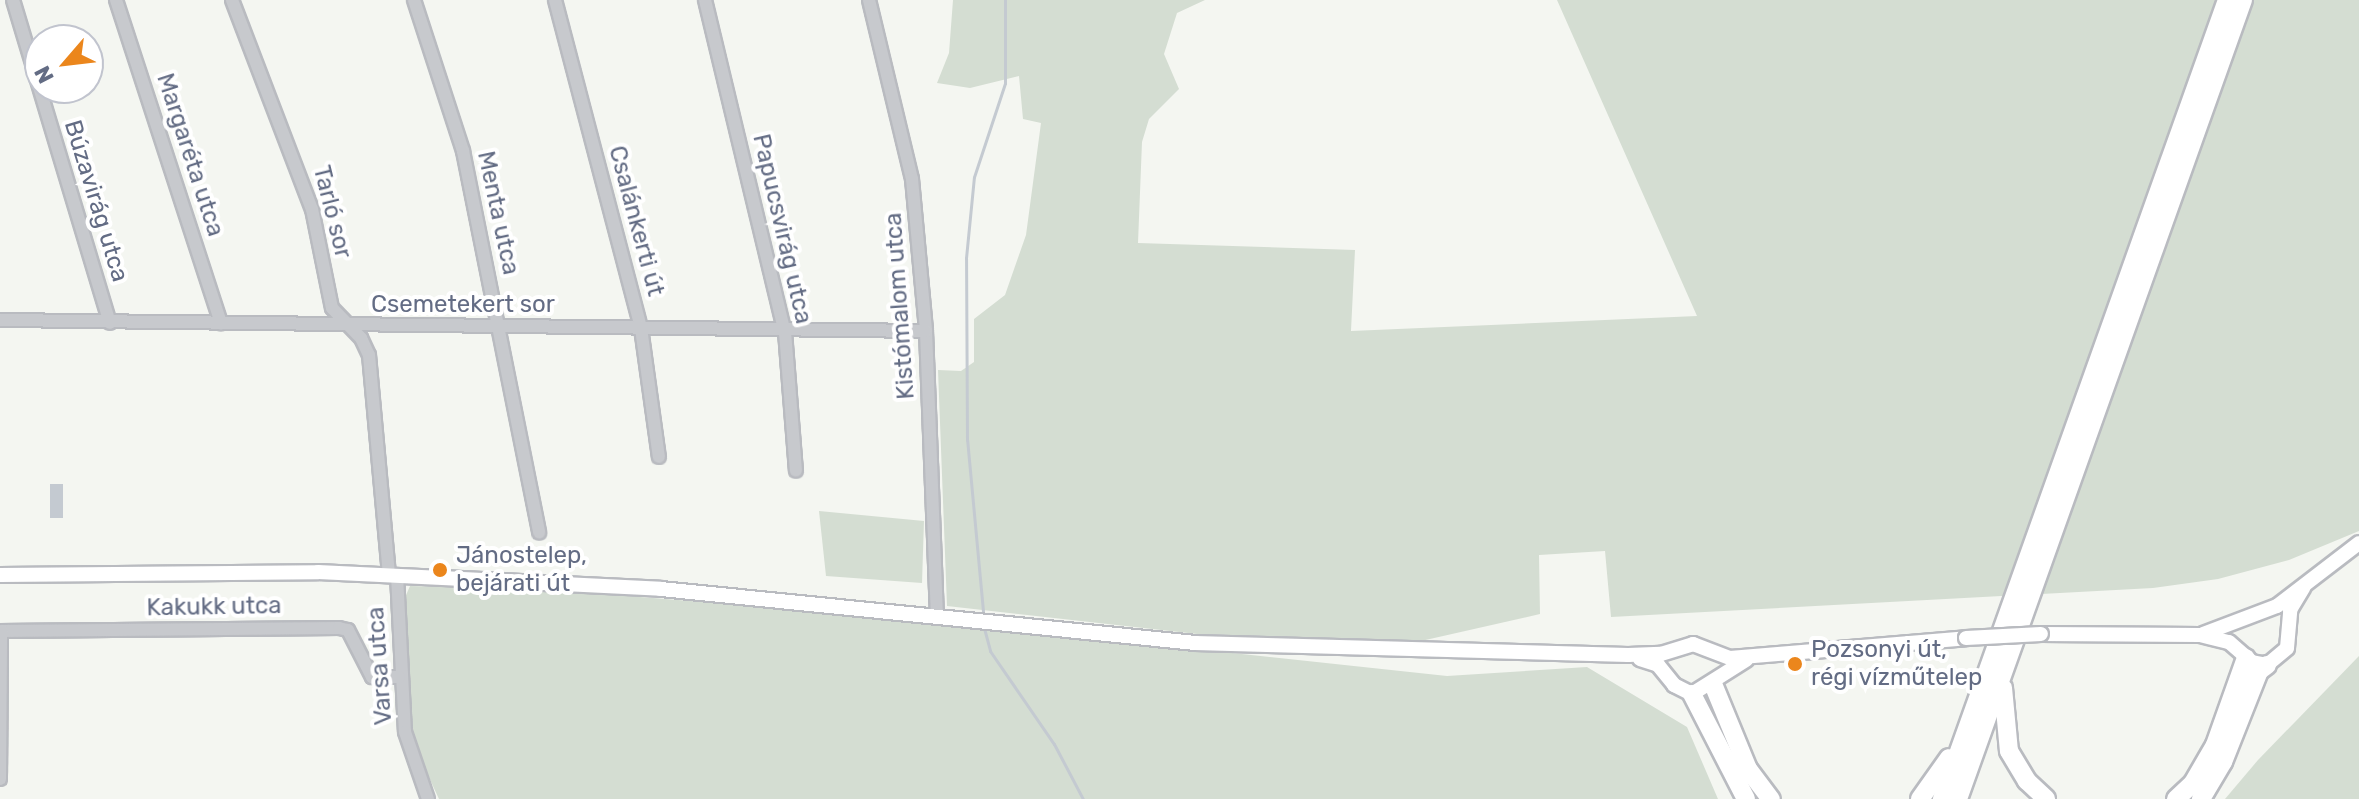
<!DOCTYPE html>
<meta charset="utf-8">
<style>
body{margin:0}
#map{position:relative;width:2359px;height:799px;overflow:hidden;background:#f4f6f1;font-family:Rubik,sans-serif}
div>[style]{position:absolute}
.green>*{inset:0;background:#d4ddd2}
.water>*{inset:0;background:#c4cad1;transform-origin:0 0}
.stream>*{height:3px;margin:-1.5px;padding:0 1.5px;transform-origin:1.5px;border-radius:1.5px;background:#c4cad1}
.roads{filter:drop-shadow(2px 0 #b9bbc0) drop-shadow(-2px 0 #b9bbc0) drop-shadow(0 2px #b9bbc0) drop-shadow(0 -2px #b9bbc0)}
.minor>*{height:12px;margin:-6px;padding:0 6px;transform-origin:6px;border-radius:6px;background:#c7c9cd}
.major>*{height:14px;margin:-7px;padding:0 7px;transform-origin:7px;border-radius:7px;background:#fff}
.highway>*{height:18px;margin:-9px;padding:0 9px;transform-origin:9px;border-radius:9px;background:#fff}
.bridges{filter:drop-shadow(2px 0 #b9bbc0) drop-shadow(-2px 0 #b9bbc0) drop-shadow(0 2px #b9bbc0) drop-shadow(0 -2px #b9bbc0)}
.major-bridge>*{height:14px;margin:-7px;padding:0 7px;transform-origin:7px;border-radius:7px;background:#fff}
.dots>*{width:22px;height:22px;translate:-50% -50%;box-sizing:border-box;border:4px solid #fff;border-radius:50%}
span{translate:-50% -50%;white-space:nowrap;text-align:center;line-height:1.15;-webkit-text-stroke:8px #fff;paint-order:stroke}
.street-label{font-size:24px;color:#636c84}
.poi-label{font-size:24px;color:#636c84}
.left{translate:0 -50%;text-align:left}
.north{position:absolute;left:24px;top:24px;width:80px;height:80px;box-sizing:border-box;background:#fff;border:2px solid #c1c4ce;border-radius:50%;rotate:242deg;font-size:22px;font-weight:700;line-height:32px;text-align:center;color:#636c84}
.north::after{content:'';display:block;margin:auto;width:28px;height:36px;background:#eb861c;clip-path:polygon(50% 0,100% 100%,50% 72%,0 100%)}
</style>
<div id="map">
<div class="green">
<i style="clip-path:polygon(953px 0,1205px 0,1177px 13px,1164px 54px,1179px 89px,1149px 119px,1142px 142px,1138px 243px,1355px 250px,1351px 331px,1697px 316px,1557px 0,2359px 0,2359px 531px,2289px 560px,2218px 579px,2153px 588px,1611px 617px,1605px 551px,1539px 555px,1540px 614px,1421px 641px,1197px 634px,947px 606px,938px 370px,961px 371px,974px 362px,974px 319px,1005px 295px,1026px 235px,1041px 123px,1023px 119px,1019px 76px,970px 88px,937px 83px,949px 53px)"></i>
<i style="clip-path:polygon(819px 511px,924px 521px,922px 583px,826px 576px)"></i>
<i style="clip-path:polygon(410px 586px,539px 589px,917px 619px,1447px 676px,1587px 667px,1687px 727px,1718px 799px,439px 799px,414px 745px,403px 602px)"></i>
<i style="clip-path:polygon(2359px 656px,2359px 799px,2225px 799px,2258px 760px)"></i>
</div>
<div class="water">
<i style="left:50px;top:484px;width:13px;height:34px"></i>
</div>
<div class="stream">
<i style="left:983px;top:611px;width:172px;rotate:-95.3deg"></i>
<i style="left:967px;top:440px;width:182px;rotate:-90.3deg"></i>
<i style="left:966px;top:258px;width:81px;rotate:-84.4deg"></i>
<i style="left:974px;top:177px;width:99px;rotate:-71.7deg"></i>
<i style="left:1005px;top:83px;width:83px;rotate:-90deg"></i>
<i style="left:984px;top:628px;width:24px;rotate:75deg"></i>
<i style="left:990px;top:651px;width:113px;rotate:55.5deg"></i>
<i style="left:1054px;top:744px;width:62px;rotate:62.2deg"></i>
</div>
<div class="roads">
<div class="minor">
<i style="left:13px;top:0;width:337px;rotate:73.3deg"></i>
<i style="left:116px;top:0;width:340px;rotate:72deg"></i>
<i style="left:232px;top:0;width:224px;rotate:69.1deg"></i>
<i style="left:312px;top:209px;width:101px;rotate:78.6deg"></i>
<i style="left:332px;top:308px;width:42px;rotate:46deg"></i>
<i style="left:361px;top:338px;width:19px;rotate:65deg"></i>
<i style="left:369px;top:355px;width:221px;rotate:84.8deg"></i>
<i style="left:414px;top:0;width:159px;rotate:72deg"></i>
<i style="left:463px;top:151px;width:389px;rotate:78.7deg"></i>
<i style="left:555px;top:0;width:339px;rotate:75.3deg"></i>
<i style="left:641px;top:328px;width:130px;rotate:82.1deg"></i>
<i style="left:705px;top:0;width:342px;rotate:76.5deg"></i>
<i style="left:785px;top:332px;width:139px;rotate:85.5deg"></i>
<i style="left:869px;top:0;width:184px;rotate:76.5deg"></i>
<i style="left:912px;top:179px;width:153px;rotate:84.7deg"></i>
<i style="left:926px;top:331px;width:283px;rotate:87.8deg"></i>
<i style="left:0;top:320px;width:926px;rotate:0.68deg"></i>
<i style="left:397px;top:575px;width:157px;rotate:87.1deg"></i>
<i style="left:405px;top:732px;width:71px;rotate:71.1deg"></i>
<i style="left:0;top:631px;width:339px;rotate:-0.5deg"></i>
<i style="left:339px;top:628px;width:9px;rotate:13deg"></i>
<i style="left:348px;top:630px;width:53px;rotate:62.9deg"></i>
<i style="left:372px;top:677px;width:27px"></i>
<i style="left:0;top:779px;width:148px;rotate:-89.6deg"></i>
</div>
<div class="major">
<i style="left:0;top:575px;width:318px;rotate:-0.5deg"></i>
<i style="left:318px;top:572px;width:343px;rotate:2.8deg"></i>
<i style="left:661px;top:589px;width:537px;rotate:5.77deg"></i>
<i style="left:1195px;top:643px;width:433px;rotate:1.6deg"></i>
<i style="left:1628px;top:655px;width:33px;rotate:-2deg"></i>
<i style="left:1661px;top:654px;width:34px;rotate:-17deg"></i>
<i style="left:1693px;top:644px;width:40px;rotate:21deg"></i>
<i style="left:1730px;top:658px;width:237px;rotate:-4.8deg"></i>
<i style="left:2041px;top:634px;width:159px;rotate:0.4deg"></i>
<i style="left:2200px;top:635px;width:30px;rotate:14deg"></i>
<i style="left:2229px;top:642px;width:30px;rotate:41deg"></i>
<i style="left:2252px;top:662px;width:15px;rotate:11deg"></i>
<i style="left:2267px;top:665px;width:26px;rotate:-40deg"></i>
<i style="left:2287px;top:648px;width:38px;rotate:-85deg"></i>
<i style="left:2290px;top:610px;width:26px;rotate:-59deg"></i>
<i style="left:2203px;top:634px;width:79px;rotate:-20.7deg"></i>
<i style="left:2277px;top:606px;width:103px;rotate:-37.5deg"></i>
<i style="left:1640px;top:659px;width:19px;rotate:18deg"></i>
<i style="left:1658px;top:665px;width:26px;rotate:51deg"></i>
<i style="left:1674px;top:685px;width:20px;rotate:27deg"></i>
<i style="left:1692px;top:694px;width:64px;rotate:-32.2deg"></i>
</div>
<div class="highway">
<i style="left:1713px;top:684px;width:92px;rotate:67.6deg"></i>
<i style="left:1748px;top:769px;width:38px;rotate:53deg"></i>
<i style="left:2003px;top:688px;width:63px;rotate:84.6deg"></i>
<i style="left:2009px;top:751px;width:35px;rotate:59deg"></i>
<i style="left:2027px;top:781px;width:26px;rotate:43deg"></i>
<i style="left:1692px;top:694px;width:118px;rotate:62.8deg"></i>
<i style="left:1920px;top:799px;width:50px;rotate:-54.7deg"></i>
<i style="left:1942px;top:799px;width:848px;rotate:-70.37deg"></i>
<i style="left:1958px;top:799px;width:848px;rotate:-70.37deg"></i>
<i style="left:2176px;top:799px;width:23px;rotate:-43deg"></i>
<i style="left:2193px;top:783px;width:44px;rotate:-59.9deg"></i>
<i style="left:2215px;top:745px;width:92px;rotate:-70.4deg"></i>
<i style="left:2201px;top:799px;width:43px;rotate:-59.3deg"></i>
<i style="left:2223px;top:762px;width:98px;rotate:-68.4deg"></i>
<i style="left:2259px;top:671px;width:10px;rotate:-37deg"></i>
</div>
</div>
<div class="bridges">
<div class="major-bridge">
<i style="left:1966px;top:638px;width:75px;rotate:-3.1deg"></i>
</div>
</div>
<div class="dots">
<i style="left:440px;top:570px;background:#eb861c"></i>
<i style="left:1795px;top:664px;background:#eb861c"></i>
</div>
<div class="street-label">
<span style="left:190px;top:155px;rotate:72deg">Margaréta utca</span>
<span style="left:96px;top:201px;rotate:73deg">Búzavirág utca</span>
<span style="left:332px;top:212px;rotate:76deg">Tarló sor</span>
<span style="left:498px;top:213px;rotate:78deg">Menta utca</span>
<span style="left:636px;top:221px;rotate:75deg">Csalánkerti út</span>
<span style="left:782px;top:229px;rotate:77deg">Papucsvirág utca</span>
<span style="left:463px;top:305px">Csemetekert sor</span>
<span style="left:900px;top:306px;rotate:-94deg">Kistómalom utca</span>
<span style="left:214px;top:607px;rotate:-1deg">Kakukk utca</span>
<span style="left:380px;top:666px;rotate:-94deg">Varsa utca</span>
</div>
<div class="poi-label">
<span class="left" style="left:456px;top:570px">Jánostelep,<br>bejárati út</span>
<span class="left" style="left:1811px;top:664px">Pozsonyi út,<br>régi vízműtelep</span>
</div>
<div class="north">N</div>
</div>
